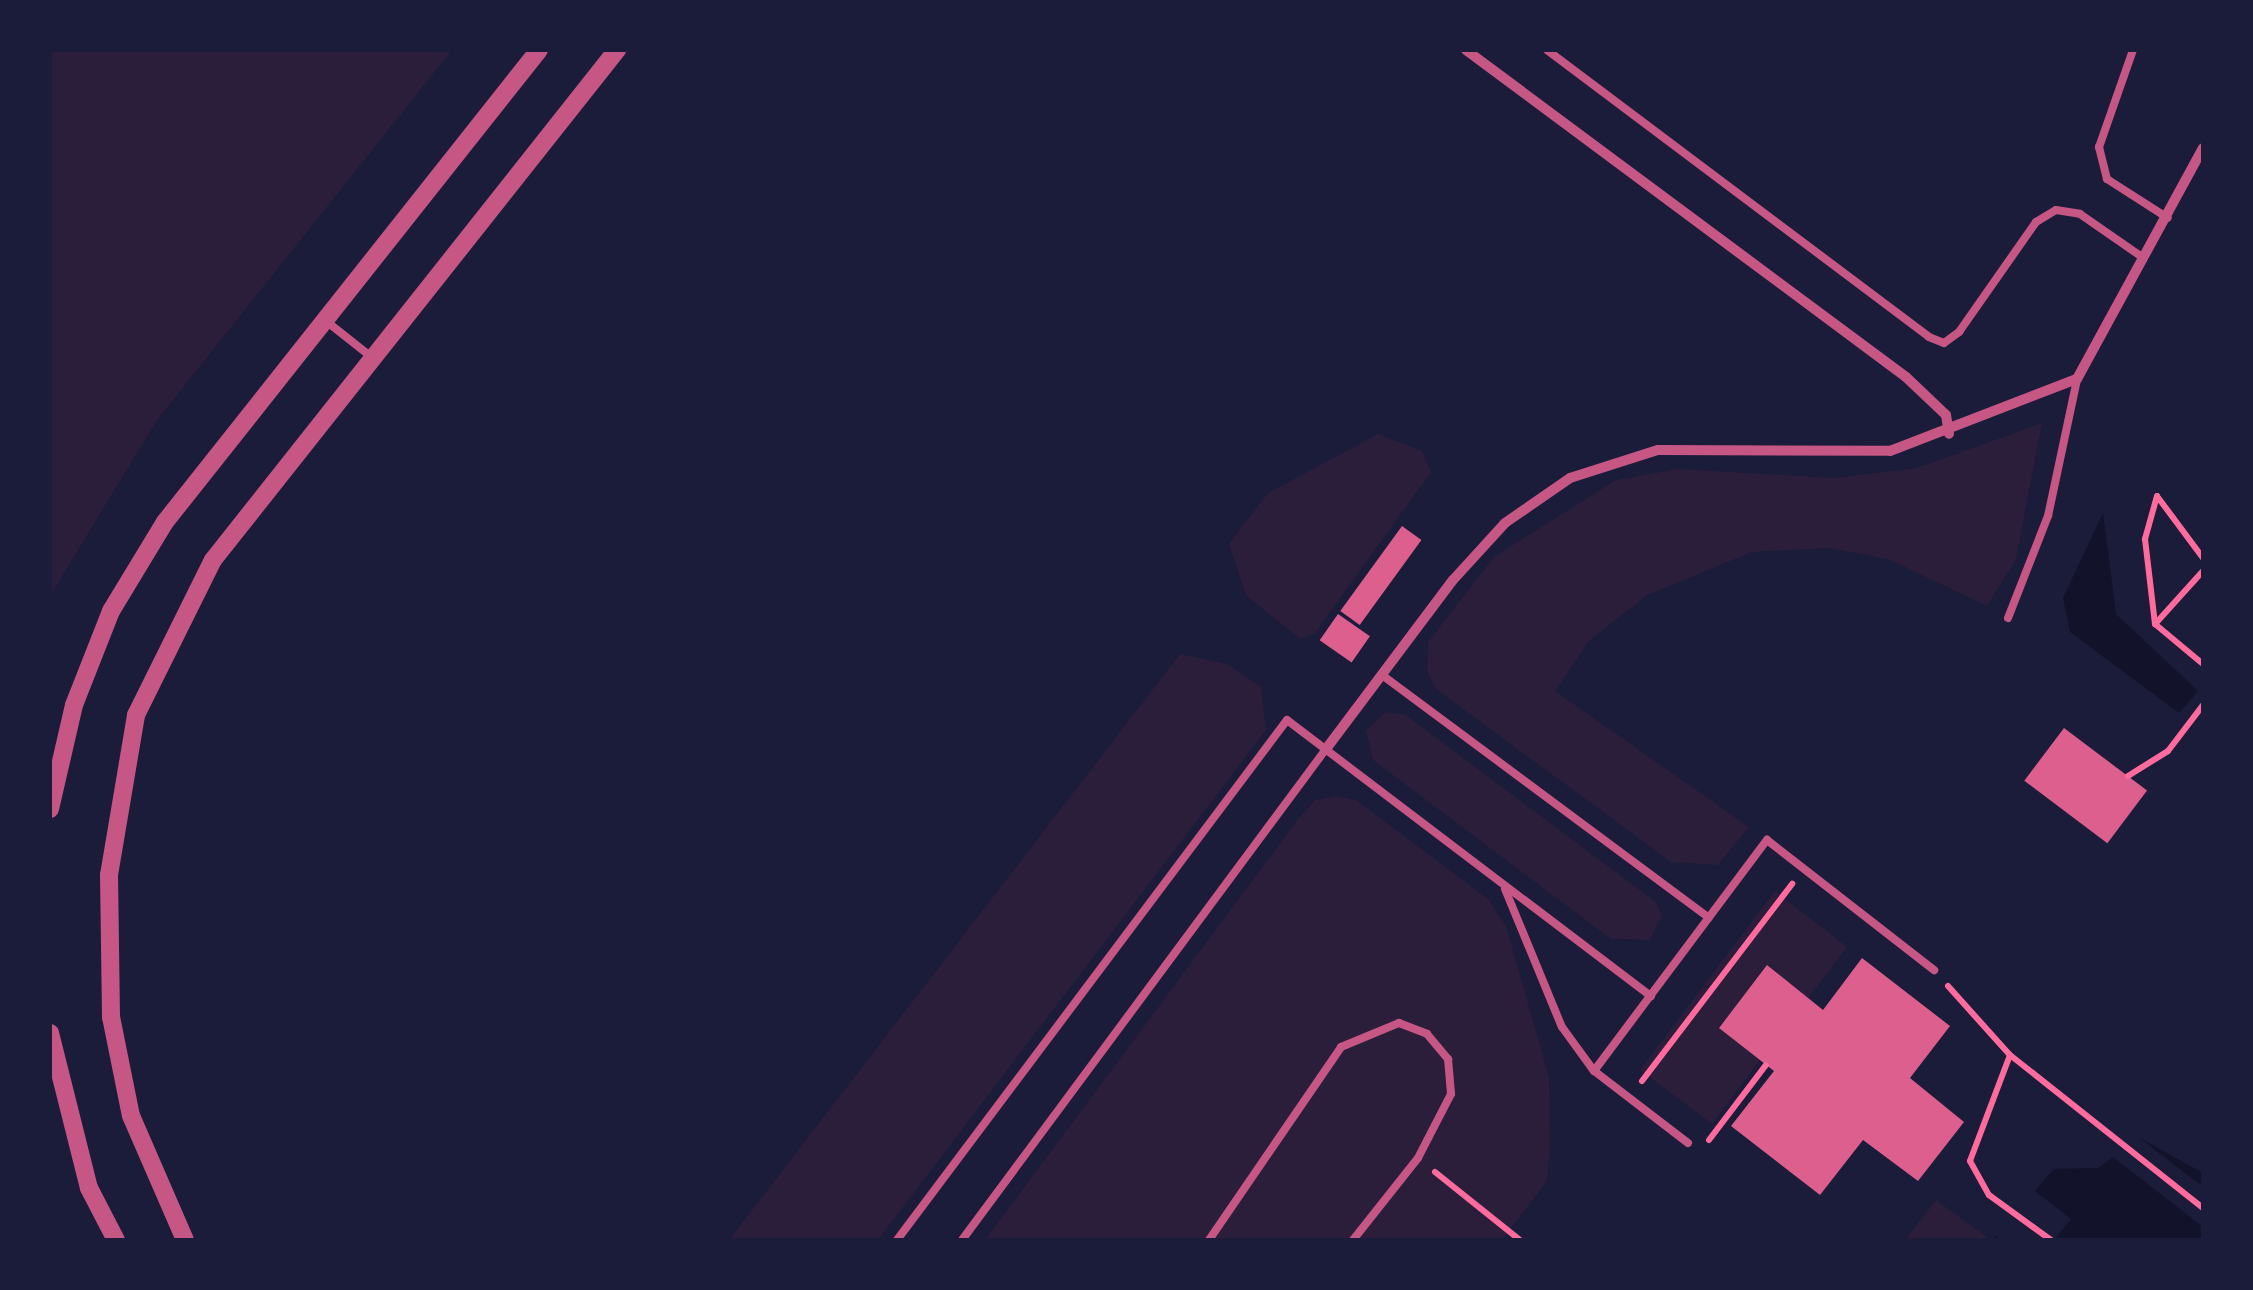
<!DOCTYPE html>
<style>
body{margin:0}
#map{position:relative;width:2253px;height:1290px;overflow:hidden;background:#1b1b3a;font-family:"Nunito Sans",sans-serif}
div>[style]{position:absolute}
.green>*{inset:0;background:#2a1e3b}
.water>*{inset:0;background:#12122b}
.pier>*{inset:0;background:#1b1b3a}
.building>*{inset:0;background:#dd5f8e;transform-origin:0 0}
.path>*{height:6px;margin:-3px;padding:0 3px;transform-origin:3px;border-radius:3px;background:#ff6b9d}
.service>*{height:8px;margin:-4px;padding:0 4px;transform-origin:4px;border-radius:4px;background:#c65784}
.minor>*{height:10px;margin:-5px;padding:0 5px;transform-origin:5px;border-radius:5px;background:#c65784}
.tertiary>*{height:18px;margin:-9px;padding:0 9px;transform-origin:9px;border-radius:9px;background:#c65784}
span{translate:-50% -50%;white-space:nowrap;text-align:center;line-height:1.15;-webkit-text-stroke:9px #1b1b3a;paint-order:stroke}
.frame{position:absolute;inset:0;border:52px solid #1b1b3a;pointer-events:none}
</style>
<div id="map">
<div class="green">
<i style="clip-path:polygon(50px 50px,452px 50px,157px 420px,50px 596px)"></i>
<i style="clip-path:polygon(2042px 423px,2016px 559px,1987px 606px,1888px 559px,1828px 548px,1752px 552px,1647px 595px,1589px 641px,1555px 691px,1749px 827px,1718px 865px,1671px 862px,1436px 689px,1427px 671px,1428px 642px,1494px 557px,1616px 480px,1678px 469px,1834px 478px,1917px 468px)"></i>
<i style="clip-path:polygon(1378px 434px,1422px 451px,1431px 472px,1315px 633px,1300px 639px,1246px 595px,1229px 544px,1268px 493px)"></i>
<i style="clip-path:polygon(1180px 654px,1227px 664px,1261px 687px,1266px 730px,878px 1240px,729px 1240px)"></i>
<i style="clip-path:polygon(1386px 712px,1406px 715px,1656px 902px,1662px 916px,1650px 940px,1611px 939px,1373px 760px,1366px 730px)"></i>
<i style="clip-path:polygon(1336px 796px,1356px 800px,1489px 900px,1506px 926px,1549px 1077px,1550px 1146px,1547px 1181px,1502px 1240px,985px 1240px,1299px 818px,1315px 800px)"></i>
<i style="clip-path:polygon(1775px 891px,1847px 947px,1808px 998px,1767px 966px,1719px 1027px,1760px 1060px,1712px 1124px,1640px 1070px)"></i>
<i style="clip-path:polygon(1936px 1200px,1991px 1240px,1905px 1240px)"></i>
</div>
<div class="water">
<i style="clip-path:polygon(2103px 513px,2116px 614px,2198px 691px,2179px 713px,2070px 632px,2063px 598px)"></i>
<i style="clip-path:polygon(2140px 1138px,2203px 1173px,2203px 1240px,1992px 1240px,2054px 1169px,2098px 1168px)"></i>
</div>
<div class="pier">
<i style="clip-path:polygon(2136px 1135px,2203px 1187px,2203px 1227px,2109px 1154px)"></i>
<i style="clip-path:polygon(2031px 1188px,2071px 1219px,2054px 1240px,2001px 1240px,1992px 1233px)"></i>
</div>
<div class="building">
<i style="left:1402px;top:526px;width:24px;height:105px;rotate:36deg"></i>
<i style="left:1338px;top:614px;width:39px;height:32px;rotate:35deg"></i>
<i style="left:2064px;top:728px;width:104px;height:66px;rotate:37deg"></i>
<i style="clip-path:polygon(1862px 958px,1950px 1026px,1910px 1078px,1964px 1122px,1918px 1181px,1863px 1140px,1820px 1195px,1731px 1126px,1774px 1071px,1719px 1028px,1767px 965px,1823px 1010px)"></i>
</div>
<div class="path">
<i style="left:2203px;top:558px;width:77px;rotate:-126.6deg"></i>
<i style="left:2157px;top:496px;width:45px;rotate:105.6deg"></i>
<i style="left:2145px;top:539px;width:86px;rotate:83.3deg"></i>
<i style="left:2155px;top:624px;width:62px;rotate:39.8deg"></i>
<i style="left:2156px;top:623px;width:70px;rotate:-47.9deg"></i>
<i style="left:2128px;top:776px;width:47px;rotate:-32deg"></i>
<i style="left:2168px;top:751px;width:58px;rotate:-52.7deg"></i>
<i style="left:1948px;top:986px;width:93px;rotate:48.1deg"></i>
<i style="left:2010px;top:1055px;width:246px;rotate:38.4deg"></i>
<i style="left:2010px;top:1055px;width:113px;rotate:110.7deg"></i>
<i style="left:1970px;top:1161px;width:39px;rotate:61deg"></i>
<i style="left:1989px;top:1195px;width:77px;rotate:36deg"></i>
<i style="left:1642px;top:1081px;width:248px;rotate:-52.7deg"></i>
<i style="left:1709px;top:1140px;width:94px;rotate:-52.8deg"></i>
<i style="left:1435px;top:1172px;width:109px;rotate:38.7deg"></i>
</div>
<div class="service">
<i style="left:1547px;top:50px;width:478px;rotate:36.9deg"></i>
<i style="left:1929px;top:337px;width:16px;rotate:22deg"></i>
<i style="left:1944px;top:343px;width:19px;rotate:-36deg"></i>
<i style="left:1959px;top:332px;width:134px;rotate:-55deg"></i>
<i style="left:2036px;top:222px;width:23px;rotate:-31deg"></i>
<i style="left:2056px;top:210px;width:24px;rotate:9deg"></i>
<i style="left:2080px;top:214px;width:75px;rotate:34.7deg"></i>
<i style="left:2133px;top:50px;width:103px;rotate:109.3deg"></i>
<i style="left:2099px;top:147px;width:33px;rotate:76deg"></i>
<i style="left:2107px;top:179px;width:72px;rotate:32.6deg"></i>
<i style="left:326px;top:321px;width:61px;rotate:38.4deg"></i>
<i style="left:2008px;top:618px;width:110px;rotate:-68.6deg"></i>
<i style="left:2048px;top:516px;width:140px;rotate:-78deg"></i>
<i style="left:1382px;top:675px;width:407px;rotate:36.6deg"></i>
<i style="left:1505px;top:889px;width:149px;rotate:67.6deg"></i>
<i style="left:1562px;top:1027px;width:54px;rotate:54deg"></i>
<i style="left:1688px;top:1143px;width:118px;rotate:-142.5deg"></i>
<i style="left:1594px;top:1071px;width:289px;rotate:-53.2deg"></i>
<i style="left:1767px;top:840px;width:212px;rotate:37.9deg"></i>
<i style="left:897px;top:1240px;width:650px;rotate:-53.13deg"></i>
<i style="left:1287px;top:720px;width:457px;rotate:37.2deg"></i>
<i style="left:962px;top:1240px;width:611px;rotate:-53.45deg"></i>
<i style="left:1209px;top:1240px;width:234px;rotate:-55.6deg"></i>
<i style="left:1341px;top:1047px;width:63px;rotate:-22.5deg"></i>
<i style="left:1399px;top:1023px;width:30px;rotate:21deg"></i>
<i style="left:1427px;top:1034px;width:33px;rotate:50deg"></i>
<i style="left:1448px;top:1059px;width:35px;rotate:85deg"></i>
<i style="left:1451px;top:1094px;width:72px;rotate:117.3deg"></i>
<i style="left:1418px;top:1158px;width:105px;rotate:128.4deg"></i>
</div>
<div class="minor">
<i style="left:1466px;top:50px;width:548px;rotate:36.62deg"></i>
<i style="left:1906px;top:377px;width:55px;rotate:43.5deg"></i>
<i style="left:1946px;top:415px;width:19px;rotate:81deg"></i>
<i style="left:1326px;top:749px;width:211px;rotate:-53.1deg"></i>
<i style="left:1453px;top:580px;width:77px;rotate:-47.6deg"></i>
<i style="left:1505px;top:523px;width:79px;rotate:-34.7deg"></i>
<i style="left:1570px;top:478px;width:92px;rotate:-17.7deg"></i>
<i style="left:1658px;top:450px;width:232px;rotate:0.2deg"></i>
<i style="left:1890px;top:451px;width:200px;rotate:-21.1deg"></i>
<i style="left:2077px;top:379px;width:263px;rotate:-61.4deg"></i>
</div>
<div class="tertiary">
<i style="left:50px;top:809px;width:107px;rotate:-77deg"></i>
<i style="left:74px;top:705px;width:101px;rotate:-68.5deg"></i>
<i style="left:111px;top:611px;width:104px;rotate:-58.8deg"></i>
<i style="left:165px;top:522px;width:602px;rotate:-51.61deg"></i>
<i style="left:50px;top:1033px;width:160px;rotate:75.9deg"></i>
<i style="left:89px;top:1188px;width:59px;rotate:62.6deg"></i>
<i style="left:185px;top:1240px;width:135px;rotate:-113.5deg"></i>
<i style="left:131px;top:1116px;width:101px;rotate:-101.4deg"></i>
<i style="left:111px;top:1017px;width:142px;rotate:-90.8deg"></i>
<i style="left:109px;top:875px;width:162px;rotate:-80.4deg"></i>
<i style="left:136px;top:715px;width:173px;rotate:-63.6deg"></i>
<i style="left:213px;top:560px;width:651px;rotate:-51.62deg"></i>
</div>
<div class="frame"></div>
</div>
